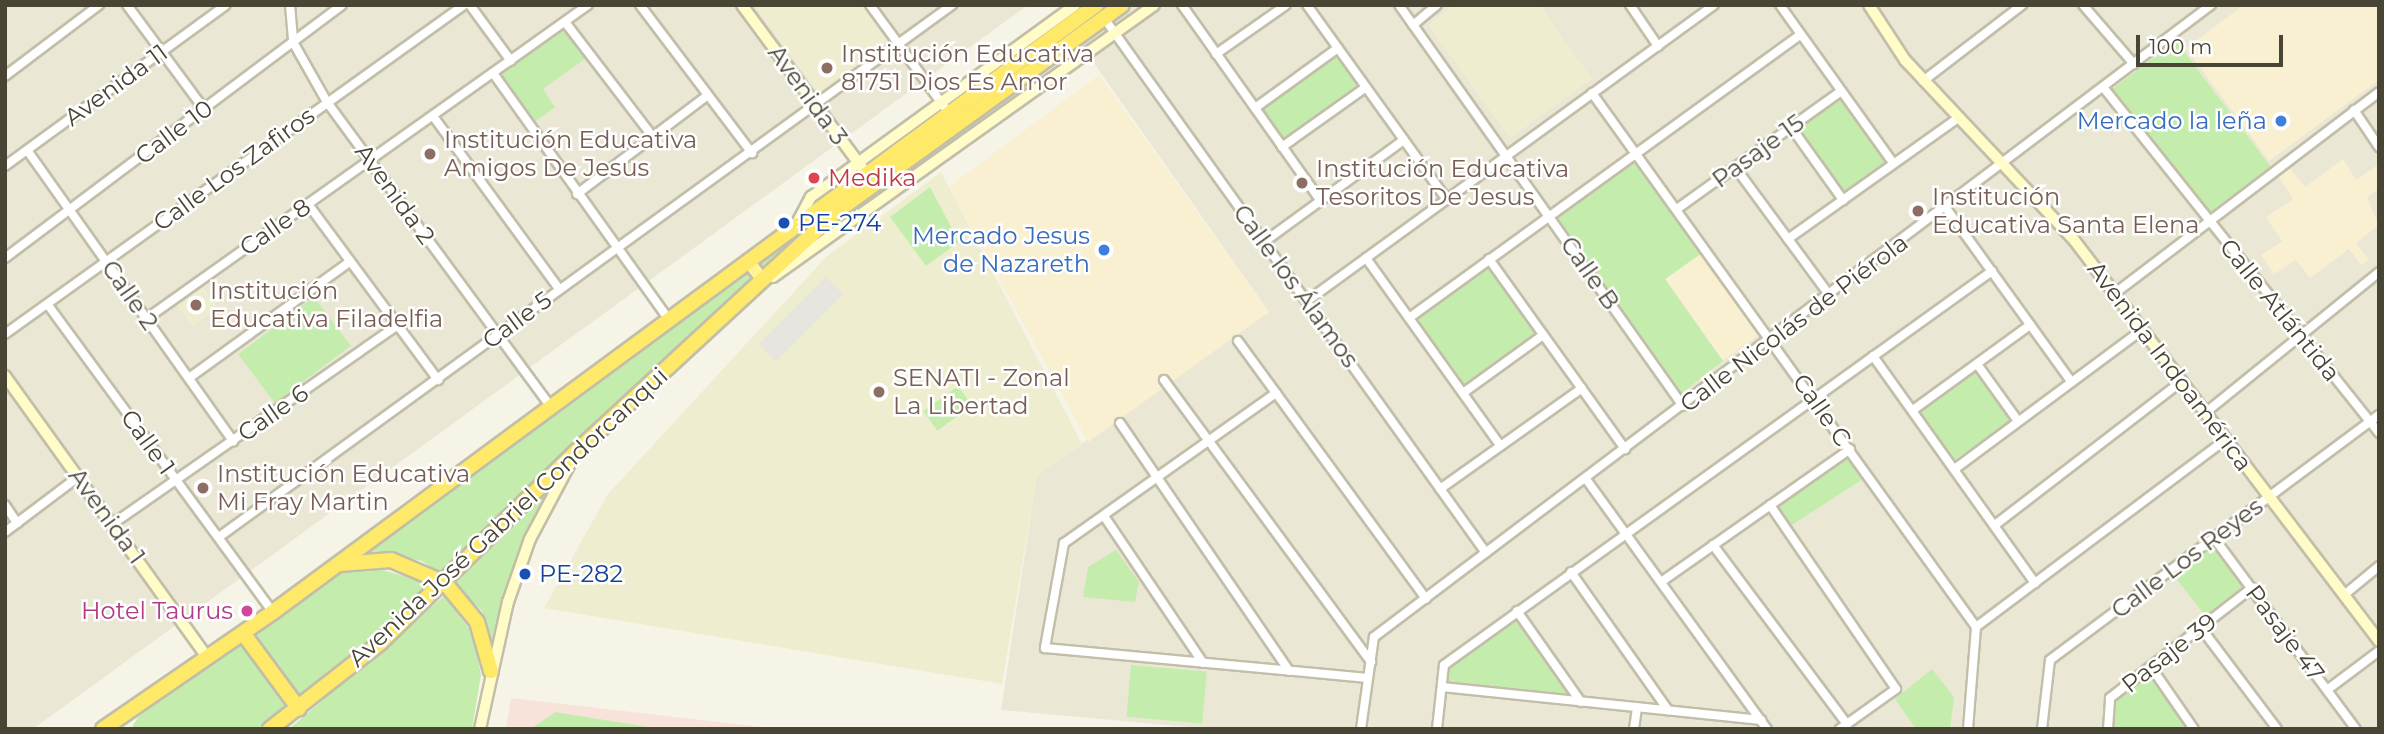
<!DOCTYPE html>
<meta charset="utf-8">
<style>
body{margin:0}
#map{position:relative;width:2384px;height:734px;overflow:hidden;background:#f5f4e7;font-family:Montserrat,sans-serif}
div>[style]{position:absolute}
.residential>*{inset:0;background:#eae7d5}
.commercial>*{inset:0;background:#f9efd1;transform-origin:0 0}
.education>*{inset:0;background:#efedd0;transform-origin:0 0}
.medical>*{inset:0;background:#f7e3da}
.green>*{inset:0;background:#c4edad;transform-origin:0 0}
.parking>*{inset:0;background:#e6e5e0;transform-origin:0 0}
.roads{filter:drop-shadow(2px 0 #c2bea9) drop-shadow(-2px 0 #c2bea9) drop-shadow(0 2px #c2bea9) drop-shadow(0 -2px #c2bea9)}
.street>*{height:8px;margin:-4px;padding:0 4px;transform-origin:4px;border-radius:4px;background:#fff}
.secondary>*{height:10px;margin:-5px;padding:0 5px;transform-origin:5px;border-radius:5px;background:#fffcc7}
.primary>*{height:12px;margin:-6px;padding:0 6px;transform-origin:6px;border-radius:6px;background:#fff596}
.highway>*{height:14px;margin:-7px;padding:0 7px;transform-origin:7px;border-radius:7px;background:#ffe968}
.dots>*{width:19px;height:19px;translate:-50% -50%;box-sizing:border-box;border:4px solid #fff;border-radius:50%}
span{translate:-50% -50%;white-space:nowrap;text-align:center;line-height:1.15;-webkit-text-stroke:5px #fff;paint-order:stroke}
.education-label{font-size:24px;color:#785e54}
.left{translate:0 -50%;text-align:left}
.street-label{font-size:24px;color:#494535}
.shop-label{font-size:24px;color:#366cbe}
.right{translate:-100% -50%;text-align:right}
.health-label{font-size:24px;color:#be3a42}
.transit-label{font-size:24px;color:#164399}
.hotel-label{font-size:24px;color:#b23c85}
.frame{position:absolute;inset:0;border:7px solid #494535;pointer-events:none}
.scale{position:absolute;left:2136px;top:35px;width:147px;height:32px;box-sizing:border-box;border:4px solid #494535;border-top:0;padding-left:9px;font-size:21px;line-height:24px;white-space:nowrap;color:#494535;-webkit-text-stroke:5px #fff;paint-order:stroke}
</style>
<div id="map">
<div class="residential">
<i style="clip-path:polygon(5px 5px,1028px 5px,33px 729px,5px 729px)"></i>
<i style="clip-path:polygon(1109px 5px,2379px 5px,2379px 729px,1211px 729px,1001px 710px,1037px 475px,1269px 312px,1072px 32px)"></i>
</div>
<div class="commercial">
<i style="clip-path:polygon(2244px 5px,2379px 5px,2379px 80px,2269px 161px,2186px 48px)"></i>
<i style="clip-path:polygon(1099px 75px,1269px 312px,1088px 442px,949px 187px)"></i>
<i style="clip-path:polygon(2343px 159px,2356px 180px,2379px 164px,2379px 188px,2367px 198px,2379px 225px,2356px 243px,2369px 260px,2361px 265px,2349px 249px,2310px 278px,2296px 260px,2274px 274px,2261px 255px,2282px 241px,2266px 217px,2293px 199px,2279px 177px,2290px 168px,2305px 187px)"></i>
<i style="left:1702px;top:253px;width:100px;height:45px;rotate:55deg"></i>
</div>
<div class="education">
<i style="clip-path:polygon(754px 5px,862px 5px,889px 42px,819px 94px)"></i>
<i style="clip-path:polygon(1454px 5px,1540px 5px,1592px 79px,1510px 138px,1428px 25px)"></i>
<i style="clip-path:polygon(941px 172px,1082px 444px,1037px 476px,1002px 684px,544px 608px,608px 494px,827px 256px)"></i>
<i style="left:201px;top:284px;width:29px;height:32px;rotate:54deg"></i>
</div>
<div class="medical">
<i style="clip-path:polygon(511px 698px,778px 729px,506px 729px)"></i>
</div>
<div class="green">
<i style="clip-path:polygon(563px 28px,585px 59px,543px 89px,555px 107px,533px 123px,498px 74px)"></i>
<i style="left:2176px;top:41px;width:157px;height:81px;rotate:53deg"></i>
<i style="left:1337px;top:54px;width:39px;height:93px;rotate:53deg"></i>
<i style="left:1838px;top:97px;width:82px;height:52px;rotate:53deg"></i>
<i style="clip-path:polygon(1635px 158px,1702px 253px,1665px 279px,1723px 361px,1681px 394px,1554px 216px)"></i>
<i style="clip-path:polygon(930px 187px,959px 242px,926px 266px,890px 217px)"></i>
<i style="clip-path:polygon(820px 219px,444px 576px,422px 561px,393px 554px,357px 555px)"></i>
<i style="left:1489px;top:267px;width:83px;height:89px;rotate:54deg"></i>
<i style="left:314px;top:297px;width:61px;height:95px;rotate:53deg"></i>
<i style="left:1978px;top:369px;width:62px;height:72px;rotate:56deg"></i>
<i style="left:958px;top:386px;width:24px;height:43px;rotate:54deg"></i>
<i style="left:1847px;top:457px;width:27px;height:86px;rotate:57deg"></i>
<i style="clip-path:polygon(556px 480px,523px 540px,492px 643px,482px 611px,454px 584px)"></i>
<i style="left:2213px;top:546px;width:51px;height:49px;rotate:52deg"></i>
<i style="clip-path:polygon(1116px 550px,1139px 582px,1135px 602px,1083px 597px,1088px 567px)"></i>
<i style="clip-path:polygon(369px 566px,435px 585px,302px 699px,255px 633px,335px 573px)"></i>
<i style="clip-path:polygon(444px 596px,473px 634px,481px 675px,472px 729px,289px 729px)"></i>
<i style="clip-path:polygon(1514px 618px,1574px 697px,1446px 684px,1448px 666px)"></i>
<i style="clip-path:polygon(241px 644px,289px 708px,257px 729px,131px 729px,138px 717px)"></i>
<i style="left:1131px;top:665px;width:76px;height:52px;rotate:5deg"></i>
<i style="clip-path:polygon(1932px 669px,1954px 697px,1950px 729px,1916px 729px,1895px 699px)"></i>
<i style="clip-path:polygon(2149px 674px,2189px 729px,2114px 729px,2116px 700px)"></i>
<i style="clip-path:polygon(555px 712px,660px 729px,531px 729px)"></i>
</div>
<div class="parking">
<i style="left:826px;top:277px;width:24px;height:95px;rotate:45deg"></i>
</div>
<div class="roads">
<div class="street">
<i style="left:127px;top:5px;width:129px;rotate:53.5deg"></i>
<i style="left:290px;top:5px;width:37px;rotate:85deg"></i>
<i style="left:293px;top:42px;width:69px;rotate:60.5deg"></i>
<i style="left:327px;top:102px;width:377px;rotate:53.7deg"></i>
<i style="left:470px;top:5px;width:69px;rotate:53.8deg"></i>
<i style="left:640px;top:5px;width:186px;rotate:52.9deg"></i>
<i style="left:870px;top:5px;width:137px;rotate:53.9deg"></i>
<i style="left:1182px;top:5px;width:239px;rotate:54.7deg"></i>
<i style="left:1307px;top:5px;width:240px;rotate:54.3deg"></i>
<i style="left:1399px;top:5px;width:491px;rotate:54.7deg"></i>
<i style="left:1630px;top:5px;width:50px;rotate:55.7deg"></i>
<i style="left:1780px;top:5px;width:194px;rotate:54.4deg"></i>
<i style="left:2083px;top:5px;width:78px;rotate:49.2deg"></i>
<i style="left:1104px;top:18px;width:657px;rotate:54.47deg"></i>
<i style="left:565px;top:22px;width:145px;rotate:52.6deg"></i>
<i style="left:1413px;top:25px;width:31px;rotate:-40deg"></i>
<i style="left:1216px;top:54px;width:85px;rotate:-35deg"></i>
<i style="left:493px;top:73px;width:305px;rotate:54.5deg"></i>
<i style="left:5px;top:76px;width:118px;rotate:-37.1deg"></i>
<i style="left:1923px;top:81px;width:125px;rotate:-37.5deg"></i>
<i style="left:2103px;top:87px;width:443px;rotate:51.4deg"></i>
<i style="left:1592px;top:93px;width:658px;rotate:54.28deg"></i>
<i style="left:1255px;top:108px;width:102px;rotate:-35.9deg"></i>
<i style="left:2354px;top:110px;width:45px;rotate:56deg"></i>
<i style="left:433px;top:116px;width:214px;rotate:53.9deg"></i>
<i style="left:1791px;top:127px;width:90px;rotate:54.5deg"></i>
<i style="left:1282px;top:147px;width:103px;rotate:-35.5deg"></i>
<i style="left:27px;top:150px;width:357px;rotate:54.7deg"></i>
<i style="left:5px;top:166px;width:273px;rotate:-36.1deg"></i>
<i style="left:1735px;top:167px;width:160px;rotate:53.6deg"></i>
<i style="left:577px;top:194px;width:164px;rotate:-37.1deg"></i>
<i style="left:308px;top:204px;width:219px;rotate:53.5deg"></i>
<i style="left:1946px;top:208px;width:213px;rotate:54.2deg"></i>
<i style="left:1677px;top:209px;width:201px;rotate:-35.7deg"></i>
<i style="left:1788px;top:239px;width:209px;rotate:-35.4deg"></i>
<i style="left:1264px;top:242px;width:173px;rotate:-36.1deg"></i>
<i style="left:5px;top:258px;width:421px;rotate:-36.9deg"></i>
<i style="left:1366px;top:258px;width:230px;rotate:54.4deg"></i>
<i style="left:1489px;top:259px;width:234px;rotate:54.4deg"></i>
<i style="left:2114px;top:294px;width:333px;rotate:-37.3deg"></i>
<i style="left:1307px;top:301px;width:503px;rotate:-36.03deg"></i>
<i style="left:48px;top:305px;width:381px;rotate:53.8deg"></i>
<i style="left:1409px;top:318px;width:483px;rotate:-35.9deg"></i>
<i style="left:146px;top:319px;width:542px;rotate:-35.39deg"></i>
<i style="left:5px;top:334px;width:565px;rotate:-35.63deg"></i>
<i style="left:1238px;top:341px;width:319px;rotate:53.9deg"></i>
<i style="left:1873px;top:356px;width:279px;rotate:54.5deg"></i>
<i style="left:1977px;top:364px;width:70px;rotate:54.3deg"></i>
<i style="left:189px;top:378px;width:198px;rotate:-35.9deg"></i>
<i style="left:1164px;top:380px;width:350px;rotate:53.7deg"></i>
<i style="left:1276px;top:393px;width:260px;rotate:144.7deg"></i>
<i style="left:1064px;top:543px;width:107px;rotate:100.3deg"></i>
<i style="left:1045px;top:648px;width:324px;rotate:5.3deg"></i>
<i style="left:1463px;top:393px;width:99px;rotate:-35.9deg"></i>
<i style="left:1913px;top:410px;width:145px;rotate:-36deg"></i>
<i style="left:2205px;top:413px;width:224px;rotate:-39deg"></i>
<i style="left:1120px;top:423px;width:300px;rotate:55.7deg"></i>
<i style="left:1956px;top:468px;width:232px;rotate:-36.6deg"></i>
<i style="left:1586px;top:479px;width:309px;rotate:54.1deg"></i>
<i style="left:1440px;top:489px;width:174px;rotate:-35.4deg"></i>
<i style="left:5px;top:505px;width:22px;rotate:56deg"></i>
<i style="left:1770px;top:505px;width:223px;rotate:55.6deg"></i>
<i style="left:1896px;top:689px;width:69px;rotate:144.5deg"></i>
<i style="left:1104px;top:516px;width:177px;rotate:56deg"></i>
<i style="left:114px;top:523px;width:344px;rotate:-34.9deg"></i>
<i style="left:1995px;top:525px;width:235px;rotate:-37.6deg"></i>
<i style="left:5px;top:532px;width:91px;rotate:-37deg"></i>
<i style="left:219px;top:537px;width:906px;rotate:-35.97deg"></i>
<i style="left:2214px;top:538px;width:238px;rotate:53.4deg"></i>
<i style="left:1713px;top:545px;width:224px;rotate:53.2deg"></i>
<i style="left:1571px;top:572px;width:169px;rotate:54.9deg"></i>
<i style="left:1661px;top:582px;width:231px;rotate:-35.1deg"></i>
<i style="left:2344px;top:595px;width:45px;rotate:-39.6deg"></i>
<i style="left:1517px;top:611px;width:111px;rotate:54.9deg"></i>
<i style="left:1976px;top:627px;width:311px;rotate:-36.9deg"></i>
<i style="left:2201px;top:628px;width:126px;rotate:53deg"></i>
<i style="left:2151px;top:667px;width:75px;rotate:55.3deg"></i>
<i style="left:1442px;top:687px;width:321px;rotate:5.9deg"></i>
<i style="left:2327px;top:690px;width:65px;rotate:-36.9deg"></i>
<i style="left:1361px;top:729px;width:93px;rotate:-82deg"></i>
<i style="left:1374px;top:637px;width:1049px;rotate:-37.06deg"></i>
<i style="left:1437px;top:729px;width:64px;rotate:-83.8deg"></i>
<i style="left:1444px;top:665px;width:675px;rotate:-35.72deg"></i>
<i style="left:1634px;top:729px;width:22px;rotate:-82deg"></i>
<i style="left:1968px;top:729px;width:102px;rotate:-85.5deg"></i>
<i style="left:2042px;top:729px;width:69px;rotate:-83.4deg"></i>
<i style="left:2050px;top:660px;width:410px;rotate:-36.7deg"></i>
<i style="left:2108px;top:729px;width:31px;rotate:-86deg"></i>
<i style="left:2110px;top:698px;width:180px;rotate:-37.8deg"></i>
</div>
<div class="secondary">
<i style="left:742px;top:5px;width:202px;rotate:53.6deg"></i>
<i style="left:1869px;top:5px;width:66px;rotate:56.8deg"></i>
<i style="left:1905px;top:60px;width:247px;rotate:46.8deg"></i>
<i style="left:2074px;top:240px;width:504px;rotate:52.74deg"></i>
<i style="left:797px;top:223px;width:30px;rotate:-62deg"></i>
<i style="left:811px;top:197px;width:326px;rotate:-36deg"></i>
<i style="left:773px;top:277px;width:468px;rotate:-35.5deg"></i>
<i style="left:5px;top:376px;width:346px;rotate:54.3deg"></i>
<i style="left:480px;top:729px;width:130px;rotate:-77.6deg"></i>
<i style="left:508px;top:602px;width:67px;rotate:-70.8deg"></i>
<i style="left:530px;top:539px;width:87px;rotate:-62deg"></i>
</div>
<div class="primary">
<i style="left:748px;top:261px;width:23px;rotate:52deg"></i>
</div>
<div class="highway">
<i style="left:340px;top:564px;width:51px;rotate:-4.5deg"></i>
<i style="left:391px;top:560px;width:59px;rotate:23.1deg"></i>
<i style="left:445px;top:583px;width:50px;rotate:50.6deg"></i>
<i style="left:477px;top:622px;width:51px;rotate:74.1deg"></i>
<i style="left:243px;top:633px;width:94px;rotate:53.6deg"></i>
<i style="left:103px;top:729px;width:206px;rotate:-34.5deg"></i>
<i style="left:273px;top:612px;width:1023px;rotate:-36.41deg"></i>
<i style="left:270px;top:729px;width:140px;rotate:-38deg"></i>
<i style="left:380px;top:643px;width:275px;rotate:-44.3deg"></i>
<i style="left:577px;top:451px;width:352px;rotate:-42.7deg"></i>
<i style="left:836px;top:212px;width:353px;rotate:-35.9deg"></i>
</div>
</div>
<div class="dots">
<i style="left:827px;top:68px;background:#8d6e63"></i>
<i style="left:2281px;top:121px;background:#3f7fe0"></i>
<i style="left:430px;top:154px;background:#8d6e63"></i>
<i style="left:814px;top:178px;background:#e0444e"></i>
<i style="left:1302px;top:183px;background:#8d6e63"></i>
<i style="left:1918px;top:211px;background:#8d6e63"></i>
<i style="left:784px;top:223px;background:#1a4fb4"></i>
<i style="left:1104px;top:250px;background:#3f7fe0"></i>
<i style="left:196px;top:305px;background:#8d6e63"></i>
<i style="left:879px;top:392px;background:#8d6e63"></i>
<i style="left:203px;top:488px;background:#8d6e63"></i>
<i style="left:525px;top:574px;background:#1a4fb4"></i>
<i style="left:247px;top:611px;background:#d1479c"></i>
</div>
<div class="education-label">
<span class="left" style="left:841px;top:68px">Institución Educativa<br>81751 Dios Es Amor</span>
<span class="left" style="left:444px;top:154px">Institución Educativa<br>Amigos De Jesus</span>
<span class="left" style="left:1316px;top:183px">Institución Educativa<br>Tesoritos De Jesus</span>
<span class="left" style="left:1932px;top:211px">Institución<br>Educativa Santa Elena</span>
<span class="left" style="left:210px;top:305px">Institución<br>Educativa Filadelfia</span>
<span class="left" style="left:893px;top:392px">SENATI - Zonal<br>La Libertad</span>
<span class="left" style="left:217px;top:488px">Institución Educativa<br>Mi Fray Martin</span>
</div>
<div class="street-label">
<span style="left:116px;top:85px;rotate:-36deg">Avenida 11</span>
<span style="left:808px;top:95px;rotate:54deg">Avenida 3</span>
<span style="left:174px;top:132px;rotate:-37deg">Calle 10</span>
<span style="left:1758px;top:151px;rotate:-36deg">Pasaje 15</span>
<span style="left:234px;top:169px;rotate:-36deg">Calle Los Zafiros</span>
<span style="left:395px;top:194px;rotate:54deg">Avenida 2</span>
<span style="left:275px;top:227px;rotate:-35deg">Calle 8</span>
<span style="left:1590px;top:273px;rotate:55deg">Calle B</span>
<span style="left:1296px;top:286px;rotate:54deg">Calle los Álamos</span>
<span style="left:130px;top:295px;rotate:55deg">Calle 2</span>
<span style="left:2280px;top:310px;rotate:51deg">Calle Atlántida</span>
<span style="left:517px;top:320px;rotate:-36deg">Calle 5</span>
<span style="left:1794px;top:323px;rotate:-37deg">Calle Nicolás de Piérola</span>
<span style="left:2170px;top:366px;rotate:53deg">Avenida Indoamérica</span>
<span style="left:1822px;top:410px;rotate:55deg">Calle C</span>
<span style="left:273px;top:413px;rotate:-35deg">Calle 6</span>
<span style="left:148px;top:442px;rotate:54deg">Calle 1</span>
<span style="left:107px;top:516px;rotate:54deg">Avenida 1</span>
<span style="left:508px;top:517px;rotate:-43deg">Avenida José Gabriel Condorcanqui</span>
<span style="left:2187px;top:558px;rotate:-37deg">Calle Los Reyes</span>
<span style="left:2285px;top:633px;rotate:53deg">Pasaje 47</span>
<span style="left:2169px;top:653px;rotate:-38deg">Pasaje 39</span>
</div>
<div class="shop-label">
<span class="right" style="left:2267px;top:121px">Mercado la leña</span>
<span class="right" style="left:1090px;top:250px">Mercado Jesus<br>de Nazareth</span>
</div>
<div class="health-label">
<span class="left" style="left:828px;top:178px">Medika</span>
</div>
<div class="transit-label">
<span class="left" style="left:798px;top:223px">PE-274</span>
<span class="left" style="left:539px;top:574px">PE-282</span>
</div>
<div class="hotel-label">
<span class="right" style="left:233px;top:611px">Hotel Taurus</span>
</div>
<div class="frame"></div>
<div class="scale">100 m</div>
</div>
